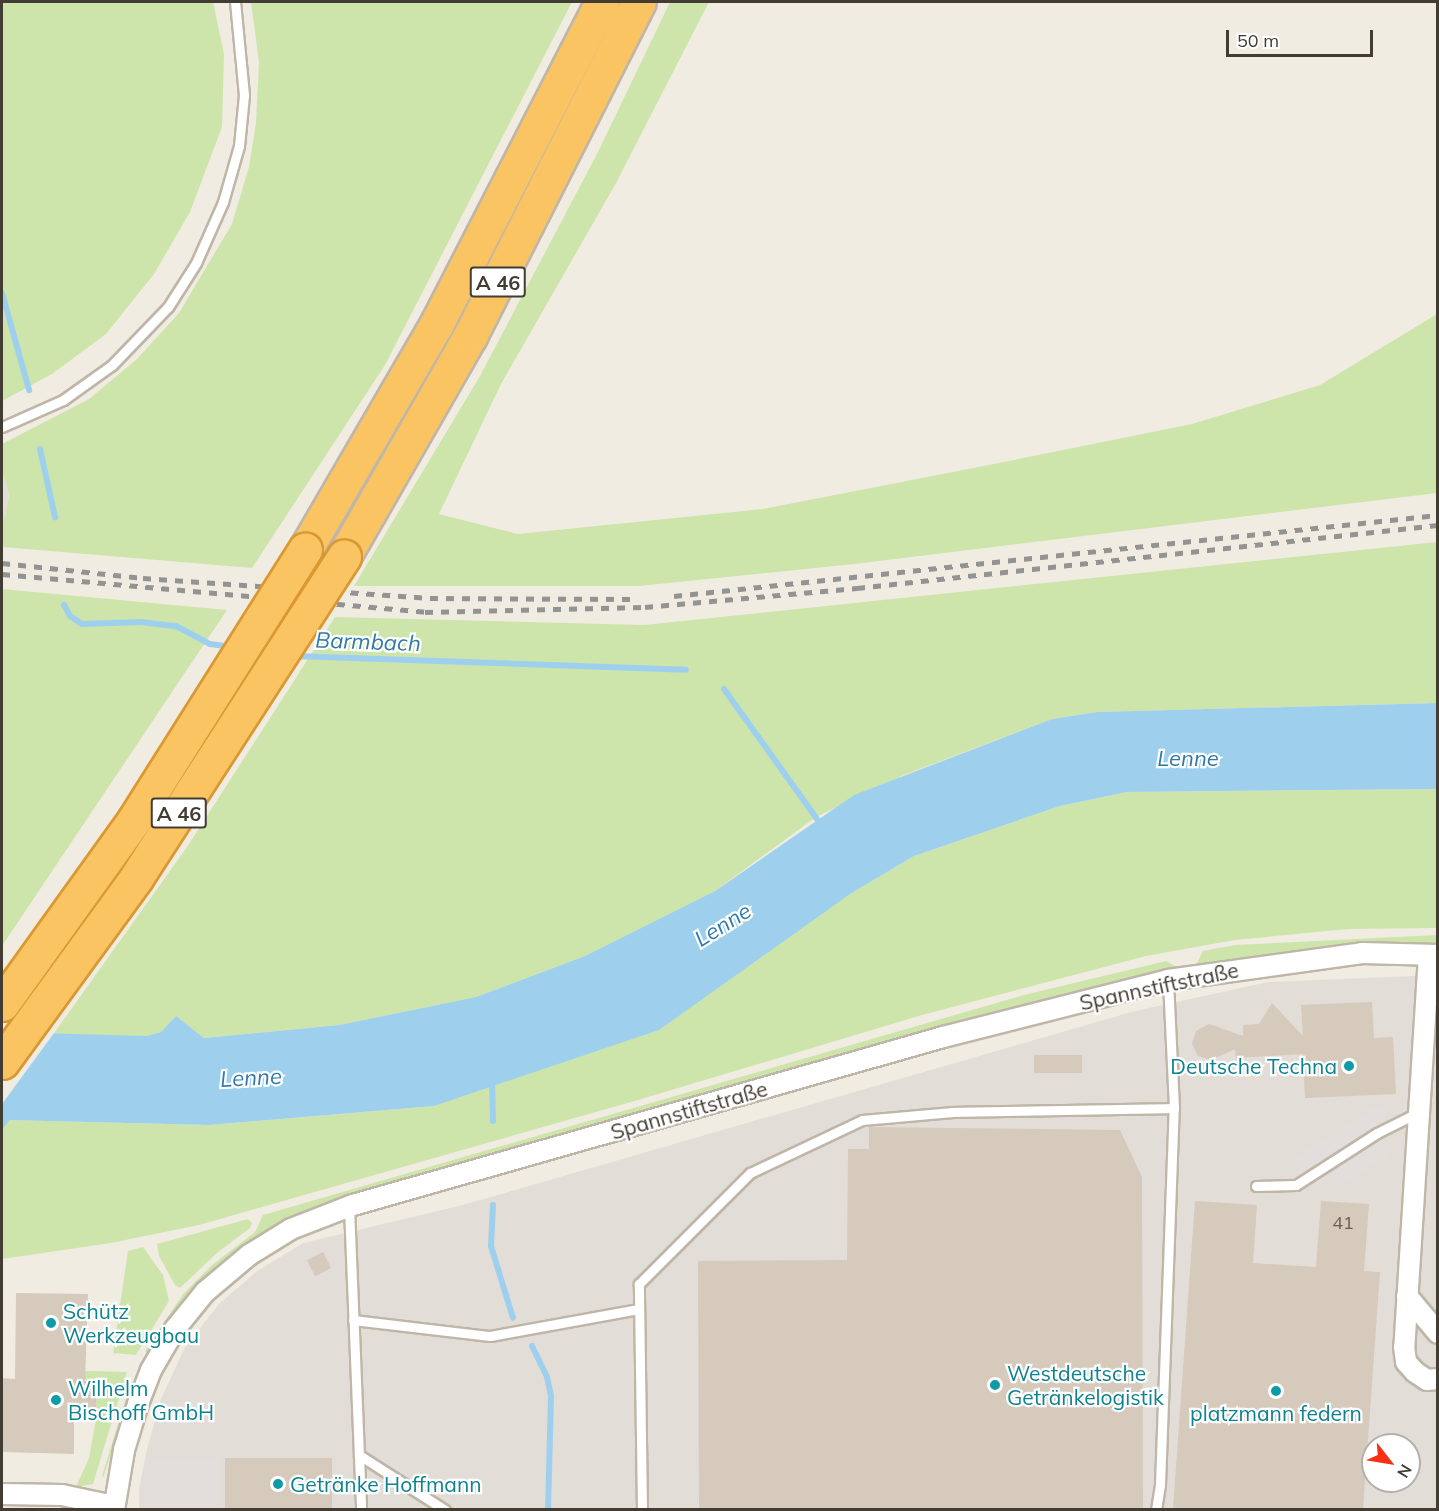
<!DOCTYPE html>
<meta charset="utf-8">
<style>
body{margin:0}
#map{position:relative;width:1439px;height:1511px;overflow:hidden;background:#f1ece2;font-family:Mulish,sans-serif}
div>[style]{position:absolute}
.industrial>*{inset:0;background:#e3ddd8}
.green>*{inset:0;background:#cde5ab}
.parking>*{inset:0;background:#e1dedb;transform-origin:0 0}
.water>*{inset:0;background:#9ed0ee}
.pier>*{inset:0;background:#f1ece2}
.stream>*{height:6px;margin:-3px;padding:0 3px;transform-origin:3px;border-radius:3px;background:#9ed0ee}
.building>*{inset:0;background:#d5cabb;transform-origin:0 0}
.roads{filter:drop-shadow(2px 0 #bfb6a8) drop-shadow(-2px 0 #bfb6a8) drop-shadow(0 2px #bfb6a8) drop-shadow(0 -2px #bfb6a8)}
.lane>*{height:9px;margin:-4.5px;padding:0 4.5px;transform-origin:4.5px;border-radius:4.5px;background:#fff}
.street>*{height:20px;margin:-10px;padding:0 10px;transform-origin:10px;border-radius:10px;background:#fff}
.highway>*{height:33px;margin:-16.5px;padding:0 16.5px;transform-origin:16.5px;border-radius:16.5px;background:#fbc463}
.rail>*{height:4.5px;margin-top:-2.25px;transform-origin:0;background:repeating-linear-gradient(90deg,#939393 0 8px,transparent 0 16px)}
.bridges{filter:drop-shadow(2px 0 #da9833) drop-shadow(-2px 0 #da9833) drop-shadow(0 2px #da9833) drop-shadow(0 -2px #da9833)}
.highway-bridge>*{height:33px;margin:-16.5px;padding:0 16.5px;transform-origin:16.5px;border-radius:16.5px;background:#fbc463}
.dots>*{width:16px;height:16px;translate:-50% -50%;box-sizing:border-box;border:3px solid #fff;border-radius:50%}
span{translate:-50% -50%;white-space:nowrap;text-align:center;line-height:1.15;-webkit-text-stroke:4.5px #fff;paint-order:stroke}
.number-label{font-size:18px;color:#676055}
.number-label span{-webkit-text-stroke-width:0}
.shield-label span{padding:2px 4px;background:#fff;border:2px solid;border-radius:4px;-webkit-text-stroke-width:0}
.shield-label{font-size:20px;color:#423c33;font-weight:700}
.street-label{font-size:21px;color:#423c33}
.culture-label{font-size:21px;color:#0d838f}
.right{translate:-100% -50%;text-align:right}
.left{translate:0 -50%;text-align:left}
.water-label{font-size:22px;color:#2f7aab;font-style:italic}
.frame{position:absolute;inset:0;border:3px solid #423c33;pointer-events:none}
.north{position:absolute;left:1361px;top:1433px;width:60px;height:60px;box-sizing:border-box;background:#fff;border:2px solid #b3b1ad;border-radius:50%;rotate:121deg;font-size:16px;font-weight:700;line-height:24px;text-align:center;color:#423c33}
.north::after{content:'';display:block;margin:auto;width:21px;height:27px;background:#f63014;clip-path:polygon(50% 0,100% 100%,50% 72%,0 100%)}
.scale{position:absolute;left:1226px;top:30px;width:147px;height:27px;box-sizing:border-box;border:3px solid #423c33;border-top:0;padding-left:8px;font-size:18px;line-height:21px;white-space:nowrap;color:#423c33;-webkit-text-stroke:4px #fff;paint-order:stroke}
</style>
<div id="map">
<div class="industrial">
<i style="clip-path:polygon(2px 469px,9px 495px,5px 518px,2px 517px)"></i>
<i style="clip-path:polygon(evenodd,1437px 975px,1437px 1509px,139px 1510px,139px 1489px,147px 1449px,161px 1399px,185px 1347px,219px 1304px,256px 1272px,303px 1243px,463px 1205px,1135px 1011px,1268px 982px,1437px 975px,1373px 1445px,1409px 1445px,1409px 1481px,1373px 1481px,1373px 1445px)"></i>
</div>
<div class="green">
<i style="clip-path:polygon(2px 2px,213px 2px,224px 54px,222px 127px,190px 212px,154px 274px,106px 334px,52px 374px,2px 401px)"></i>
<i style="clip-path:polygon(251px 2px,572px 2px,385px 365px,252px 568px,2px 547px,2px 517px,5px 517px,9px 495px,2px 469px,2px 444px,89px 399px,137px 359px,179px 313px,232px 224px,249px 167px,256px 123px,259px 62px)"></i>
<i style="clip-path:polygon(670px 2px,709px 2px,615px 185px,501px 384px,439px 514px,518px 534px,763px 509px,999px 463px,1192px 424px,1320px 385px,1437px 314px,1437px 493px,854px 564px,639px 586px,354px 586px,480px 376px,598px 152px)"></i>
<i style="clip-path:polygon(1437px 542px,1437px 703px,1097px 712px,1052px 719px,904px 775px,816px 817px,715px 891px,585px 956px,476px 997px,339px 1025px,204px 1038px,176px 1016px,161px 1032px,146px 1036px,52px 1036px,187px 847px,335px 617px,644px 625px)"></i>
<i style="clip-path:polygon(2px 589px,227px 610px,2px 946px)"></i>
<i style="clip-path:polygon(1437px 789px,1437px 928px,1348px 929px,1235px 940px,1146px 956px,922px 1015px,638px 1100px,199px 1225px,111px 1243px,2px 1259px,2px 1117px,6px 1120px,209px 1125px,434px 1106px,850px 894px,914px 856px,1060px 806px,1127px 792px)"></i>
<i style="clip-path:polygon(1437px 935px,1437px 944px,1319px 949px,1196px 965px,1203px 951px,1235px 945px)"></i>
<i style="clip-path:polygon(1166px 961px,1179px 968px,1048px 998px,326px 1205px,274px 1227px,228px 1258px,182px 1304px,149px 1354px,145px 1351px,183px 1294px,212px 1265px,255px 1232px,263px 1215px,1024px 995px)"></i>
<i style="clip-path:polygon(248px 1219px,252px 1223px,250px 1228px,218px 1252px,180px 1288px,175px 1285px,159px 1256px,157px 1244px)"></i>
<i style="clip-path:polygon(143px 1247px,163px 1275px,169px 1301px,136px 1355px,113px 1353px,128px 1251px)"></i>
<i style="clip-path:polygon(16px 1369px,127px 1372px,93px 1484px,76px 1487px,89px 1458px,96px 1419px,97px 1381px,15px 1378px)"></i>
<i style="clip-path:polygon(131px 1382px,135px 1383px,103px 1478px,102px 1476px)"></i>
</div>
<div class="parking">
<i style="clip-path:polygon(1380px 1104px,1386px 1115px,1382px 1143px,1389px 1155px,1340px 1187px,1332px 1176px,1311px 1189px,1292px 1160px)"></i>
<i style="left:145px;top:1458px;width:75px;height:51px"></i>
</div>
<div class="water">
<i style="clip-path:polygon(1437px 703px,1437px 789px,1127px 792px,1060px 806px,914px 856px,850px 894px,659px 1030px,434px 1106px,209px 1125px,6px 1120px,2px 1117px,2px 1032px,146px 1036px,161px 1032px,176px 1016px,204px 1038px,339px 1025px,476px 997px,585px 956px,715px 891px,854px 795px,1052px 719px,1097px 712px)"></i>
</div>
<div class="pier">
<i style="clip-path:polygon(2px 1029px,54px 1033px,2px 1104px)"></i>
</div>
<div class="stream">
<i style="left:2px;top:293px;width:101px;rotate:74.4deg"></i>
<i style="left:40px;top:449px;width:70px;rotate:77.6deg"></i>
<i style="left:64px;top:605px;width:13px;rotate:61deg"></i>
<i style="left:70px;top:616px;width:14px;rotate:34deg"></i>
<i style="left:82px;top:624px;width:59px;rotate:-1.9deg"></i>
<i style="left:141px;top:622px;width:35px;rotate:7deg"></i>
<i style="left:176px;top:626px;width:38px;rotate:28deg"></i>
<i style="left:210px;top:644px;width:22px;rotate:8deg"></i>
<i style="left:293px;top:656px;width:393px;rotate:2deg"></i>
<i style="left:724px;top:689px;width:165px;rotate:54.4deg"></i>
<i style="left:492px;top:1080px;width:41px;rotate:88.6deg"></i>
<i style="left:2px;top:1125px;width:14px;rotate:-54deg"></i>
<i style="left:493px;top:1205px;width:41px;rotate:92.8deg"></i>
<i style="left:491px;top:1246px;width:75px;rotate:73deg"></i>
<i style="left:532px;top:1346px;width:34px;rotate:64deg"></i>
<i style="left:547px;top:1377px;width:19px;rotate:78deg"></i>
<i style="left:551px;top:1396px;width:114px;rotate:91.5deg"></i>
</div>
<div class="building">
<i style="clip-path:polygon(1372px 1002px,1374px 1038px,1393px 1037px,1396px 1094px,1305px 1098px,1303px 1054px,1236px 1058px,1235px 1049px,1211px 1060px,1198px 1056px,1192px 1044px,1196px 1031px,1209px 1024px,1243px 1036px,1243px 1025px,1259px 1024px,1272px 1003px,1303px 1036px,1301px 1005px)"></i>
<i style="left:1034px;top:1055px;width:48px;height:18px"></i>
<i style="clip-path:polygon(869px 1127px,1120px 1130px,1142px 1177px,1143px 1509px,699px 1509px,698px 1261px,847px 1260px,848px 1149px,869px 1149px)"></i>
<i style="clip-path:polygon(1195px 1201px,1257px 1205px,1253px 1263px,1316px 1267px,1321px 1201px,1369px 1204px,1364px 1271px,1380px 1272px,1363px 1509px,1173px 1509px)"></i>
<i style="left:323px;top:1252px;width:18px;height:18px;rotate:63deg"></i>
<i style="clip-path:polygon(16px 1293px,88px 1294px,85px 1381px,97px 1381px,96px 1419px,74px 1418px,74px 1454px,2px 1452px,2px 1378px,15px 1379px)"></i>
<i style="left:332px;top:1458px;width:51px;height:107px;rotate:90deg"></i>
</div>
<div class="roads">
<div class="lane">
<i style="left:2px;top:427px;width:67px;rotate:-23.9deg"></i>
<i style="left:63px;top:400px;width:60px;rotate:-35.5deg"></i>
<i style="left:112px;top:365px;width:81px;rotate:-46deg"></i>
<i style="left:168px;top:307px;width:52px;rotate:-57.5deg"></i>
<i style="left:196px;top:263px;width:67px;rotate:-66.1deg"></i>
<i style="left:223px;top:202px;width:58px;rotate:-74.1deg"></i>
<i style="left:239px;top:146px;width:51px;rotate:-84.4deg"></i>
<i style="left:244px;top:95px;width:93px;rotate:-95.5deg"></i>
<i style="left:1256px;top:1186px;width:40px;rotate:-1.4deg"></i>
<i style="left:1296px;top:1185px;width:96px;rotate:-32.7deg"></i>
<i style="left:1377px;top:1133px;width:47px;rotate:-26.6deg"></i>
<i style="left:349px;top:1207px;width:303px;rotate:87.7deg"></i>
<i style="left:353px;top:1320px;width:138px;rotate:6.7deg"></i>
<i style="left:490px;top:1336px;width:151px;rotate:-10.3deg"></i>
<i style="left:359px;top:1455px;width:102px;rotate:32.6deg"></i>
<i style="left:642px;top:1510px;width:226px;rotate:-90.8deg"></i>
<i style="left:639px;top:1284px;width:157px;rotate:-45deg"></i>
<i style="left:750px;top:1173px;width:124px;rotate:-25.3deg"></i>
<i style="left:862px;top:1120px;width:91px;rotate:-5deg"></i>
<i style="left:953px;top:1112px;width:221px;rotate:-1deg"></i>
<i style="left:1156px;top:1510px;width:26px;rotate:-81deg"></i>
<i style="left:1160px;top:1484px;width:376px;rotate:-87.9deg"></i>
<i style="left:1174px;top:1108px;width:128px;rotate:-92.7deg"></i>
</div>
<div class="street">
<i style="left:1429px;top:955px;width:393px;rotate:93.6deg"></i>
<i style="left:1404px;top:1347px;width:15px;rotate:82deg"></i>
<i style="left:1406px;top:1362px;width:13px;rotate:48deg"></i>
<i style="left:1415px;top:1372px;width:14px;rotate:34deg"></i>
<i style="left:1427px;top:1380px;width:11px;rotate:-5deg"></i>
<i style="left:1407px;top:1296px;width:48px;rotate:50deg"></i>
<i style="left:2px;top:1494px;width:60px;rotate:1deg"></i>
<i style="left:62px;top:1495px;width:53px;rotate:11.9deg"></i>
<i style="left:114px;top:1510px;width:61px;rotate:-80.5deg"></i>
<i style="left:124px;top:1450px;width:48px;rotate:-73.1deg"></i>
<i style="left:138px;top:1404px;width:36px;rotate:-69deg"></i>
<i style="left:151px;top:1370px;width:48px;rotate:-59.7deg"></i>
<i style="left:175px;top:1329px;width:48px;rotate:-51deg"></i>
<i style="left:205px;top:1292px;width:57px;rotate:-40.1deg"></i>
<i style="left:249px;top:1255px;width:49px;rotate:-31.8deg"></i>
<i style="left:291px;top:1229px;width:66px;rotate:-21.2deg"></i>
<i style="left:353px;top:1205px;width:613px;rotate:-15.89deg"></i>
<i style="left:943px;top:1037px;width:232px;rotate:-14.2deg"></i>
<i style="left:1168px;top:980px;width:196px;rotate:-7.9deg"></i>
<i style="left:1362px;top:953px;width:76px;rotate:1.5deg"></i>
</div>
<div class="highway">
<i style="left:305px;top:550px;width:263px;rotate:-59.8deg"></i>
<i style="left:437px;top:323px;width:361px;rotate:-62.8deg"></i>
<i style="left:344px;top:556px;width:254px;rotate:-60.2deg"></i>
<i style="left:470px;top:336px;width:374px;rotate:-63.2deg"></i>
</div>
</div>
<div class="rail">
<i style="left:2px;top:563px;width:142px;rotate:6.1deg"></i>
<i style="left:143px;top:578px;width:288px;rotate:4deg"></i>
<i style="left:430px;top:598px;width:205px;rotate:0.3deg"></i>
<i style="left:2px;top:574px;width:425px;rotate:5.1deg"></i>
<i style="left:425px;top:612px;width:220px;rotate:-1.3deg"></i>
<i style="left:645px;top:607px;width:213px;rotate:-5.1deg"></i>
<i style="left:857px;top:588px;width:584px;rotate:-6.19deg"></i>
<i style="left:674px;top:596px;width:768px;rotate:-6.05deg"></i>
</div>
<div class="bridges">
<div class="highway-bridge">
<i style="left:2px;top:1004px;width:226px;rotate:-54.3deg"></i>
<i style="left:134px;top:820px;width:320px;rotate:-57.7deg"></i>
<i style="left:2px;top:1062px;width:228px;rotate:-53.9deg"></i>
<i style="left:136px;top:878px;width:383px;rotate:-57.1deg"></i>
</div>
</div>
<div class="dots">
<i style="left:1349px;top:1066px;background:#0f9aa8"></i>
<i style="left:51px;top:1323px;background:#0f9aa8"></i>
<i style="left:995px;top:1385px;background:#0f9aa8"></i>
<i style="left:1276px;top:1391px;background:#0f9aa8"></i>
<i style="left:56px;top:1400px;background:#0f9aa8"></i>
<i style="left:278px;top:1484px;background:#0f9aa8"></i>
</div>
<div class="number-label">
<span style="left:1343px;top:1223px">41</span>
</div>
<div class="shield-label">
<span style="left:498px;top:282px">A 46</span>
<span style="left:179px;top:813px">A 46</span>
</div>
<div class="street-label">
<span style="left:1159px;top:986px;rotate:-12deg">Spannstiftstraße</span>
<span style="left:689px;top:1110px;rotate:-16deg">Spannstiftstraße</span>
</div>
<div class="culture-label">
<span class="right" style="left:1337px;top:1066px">Deutsche Techna</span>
<span class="left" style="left:63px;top:1323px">Schütz<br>Werkzeugbau</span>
<span class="left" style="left:1007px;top:1385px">Westdeutsche<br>Getränkelogistik</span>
<span class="left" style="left:68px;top:1400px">Wilhelm<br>Bischoff GmbH</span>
<span style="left:1276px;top:1413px">platzmann federn</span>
<span class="left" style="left:290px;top:1484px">Getränke Hoffmann</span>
</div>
<div class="water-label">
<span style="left:368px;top:642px;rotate:2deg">Barmbach</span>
<span style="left:1188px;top:759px">Lenne</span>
<span style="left:723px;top:925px;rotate:-32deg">Lenne</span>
<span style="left:251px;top:1078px;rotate:-3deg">Lenne</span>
</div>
<div class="frame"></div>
<div class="north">N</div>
<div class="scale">50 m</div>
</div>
